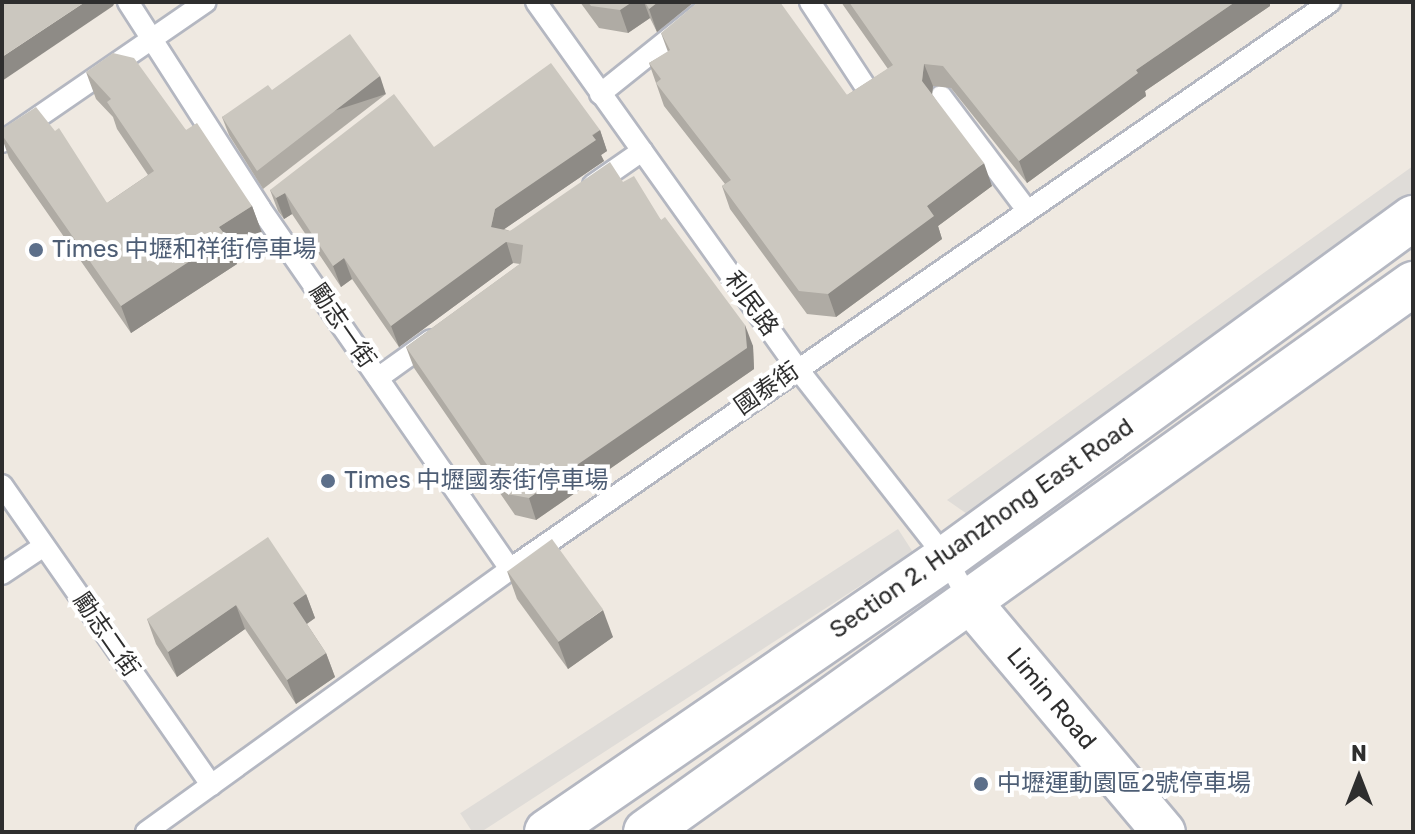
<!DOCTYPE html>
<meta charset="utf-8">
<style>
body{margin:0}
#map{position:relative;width:1415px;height:834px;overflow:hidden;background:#efe9e1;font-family:Rubik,"Noto Sans TC",sans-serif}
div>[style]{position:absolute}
.plaza>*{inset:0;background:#dfdcd8;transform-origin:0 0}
.roads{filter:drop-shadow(2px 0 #b4b7c1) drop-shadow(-2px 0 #b4b7c1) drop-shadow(0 2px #b4b7c1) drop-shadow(0 -2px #b4b7c1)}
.service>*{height:20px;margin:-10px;padding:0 10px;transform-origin:10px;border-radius:10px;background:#fff}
.minor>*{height:42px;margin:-21px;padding:0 21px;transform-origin:21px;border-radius:21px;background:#fff}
.tertiary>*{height:44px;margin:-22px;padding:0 22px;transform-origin:22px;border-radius:22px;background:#fff}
.wall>*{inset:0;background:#afaba4}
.shaded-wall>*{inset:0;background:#8e8b86;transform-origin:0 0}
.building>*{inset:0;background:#cbc7bf;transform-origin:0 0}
.dots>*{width:22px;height:22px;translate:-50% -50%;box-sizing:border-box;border:4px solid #fff;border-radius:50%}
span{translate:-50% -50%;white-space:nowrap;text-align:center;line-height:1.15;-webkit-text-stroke:8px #fff;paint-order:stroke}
.service-label{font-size:24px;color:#4e5e75}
.left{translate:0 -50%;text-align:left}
.street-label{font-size:24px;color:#2e2e2e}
.frame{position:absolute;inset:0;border:4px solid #2e2e2e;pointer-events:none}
.north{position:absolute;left:1319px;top:738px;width:80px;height:80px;-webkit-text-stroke:6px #fff;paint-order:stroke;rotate:0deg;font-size:22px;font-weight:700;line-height:32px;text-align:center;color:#2e2e2e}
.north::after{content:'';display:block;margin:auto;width:28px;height:36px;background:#2e2e2e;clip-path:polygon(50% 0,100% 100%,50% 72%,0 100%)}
</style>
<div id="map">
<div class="plaza">
<i style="clip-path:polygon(1413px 166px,1413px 202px,970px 516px,947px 500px)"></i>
<i style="left:898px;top:529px;width:27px;height:522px;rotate:57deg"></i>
</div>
<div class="roads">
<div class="service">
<i style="left:128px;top:2px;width:245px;rotate:57.3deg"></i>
<i style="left:260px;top:208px;width:439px;rotate:55.3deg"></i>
<i style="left:536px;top:2px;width:450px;rotate:54.5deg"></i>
<i style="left:797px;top:368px;width:241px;rotate:51.9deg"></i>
<i style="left:946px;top:558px;width:50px;rotate:61.4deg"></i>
<i style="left:810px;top:2px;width:104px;rotate:56.8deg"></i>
<i style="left:600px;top:94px;width:147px;rotate:-38.7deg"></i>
<i style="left:941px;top:96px;width:143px;rotate:53deg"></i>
<i style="left:2px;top:142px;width:247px;rotate:-34.5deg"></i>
<i style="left:593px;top:185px;width:60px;rotate:-34.8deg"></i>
<i style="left:378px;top:378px;width:65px;rotate:-35.6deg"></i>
<i style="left:2px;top:485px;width:366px;rotate:55.1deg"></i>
<i style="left:2px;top:574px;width:50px;rotate:-33.7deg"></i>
<i style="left:146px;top:832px;width:449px;rotate:-35.8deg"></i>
<i style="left:510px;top:569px;width:997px;rotate:-34.66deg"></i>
</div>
<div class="minor">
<i style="left:970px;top:602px;width:301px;rotate:49.9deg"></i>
</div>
<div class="tertiary">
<i style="left:547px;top:832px;width:484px;rotate:-34.5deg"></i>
<i style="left:946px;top:558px;width:578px;rotate:-36.06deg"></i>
<i style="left:646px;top:832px;width:943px;rotate:-35.54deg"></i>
</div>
</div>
<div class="wall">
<i style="clip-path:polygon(580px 2px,694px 2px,657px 32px,650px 18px,628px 33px,599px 28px)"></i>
<i style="clip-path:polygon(841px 2px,1270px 2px,1270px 6px,1145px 91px,1146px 96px,1027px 183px,951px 88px,933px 86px,932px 94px,992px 186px,938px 226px,942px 239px,836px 317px,807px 314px,730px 209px,722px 186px,725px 184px,664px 106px,649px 63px,668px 52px,661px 33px,847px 95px,888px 69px)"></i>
<i style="clip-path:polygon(86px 72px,186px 130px,252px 206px,262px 233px,232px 252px,237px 264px,131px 333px,9px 158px,2px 138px,2px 129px,107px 203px,148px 175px,117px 129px,113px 117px,96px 99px)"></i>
<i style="clip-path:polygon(272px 90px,386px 94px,263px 189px,229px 135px,222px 117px)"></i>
<i style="clip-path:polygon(600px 130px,607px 151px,601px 155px,604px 161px,504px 229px,510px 231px,623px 182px,661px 220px,753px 346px,754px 369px,536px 520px,515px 515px,414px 368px,406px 347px,520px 264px,513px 263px,399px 347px,352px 279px,341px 287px,292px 214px,284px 219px,278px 211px,270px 190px,434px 147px)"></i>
<i style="clip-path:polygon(507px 571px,613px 637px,568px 669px,517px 599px)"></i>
<i style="clip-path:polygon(306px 594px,315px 618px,307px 624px,326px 653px,335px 677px,296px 704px,245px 629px,177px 677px,156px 644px,147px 619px)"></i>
</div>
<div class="shaded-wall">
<i style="clip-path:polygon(85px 2px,115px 2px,113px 6px,2px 81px,2px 57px)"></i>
<i style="clip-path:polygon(632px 2px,644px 2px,650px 18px,628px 33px,620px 10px)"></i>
<i style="clip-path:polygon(658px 2px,694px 2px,657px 32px,649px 9px)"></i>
<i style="clip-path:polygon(1235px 2px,1270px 2px,1270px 6px,1145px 91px,1146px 96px,1027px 183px,1019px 161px,1136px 70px)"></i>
<i style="clip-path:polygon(924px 64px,933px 86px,931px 104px,922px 81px)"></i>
<i style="left:380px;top:76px;width:19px;height:155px;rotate:72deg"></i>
<i style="clip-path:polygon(600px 130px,607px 151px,601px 155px,604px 161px,503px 230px,513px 263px,399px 347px,391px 326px,491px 227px,495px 209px)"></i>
<i style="clip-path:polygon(984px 163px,992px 186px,938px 226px,942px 239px,836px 317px,828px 294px,927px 206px)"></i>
<i style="clip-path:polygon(285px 193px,292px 214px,284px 219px,276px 198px)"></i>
<i style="clip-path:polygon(252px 206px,262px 233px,232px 252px,237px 264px,131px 333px,121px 306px,219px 227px)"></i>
<i style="clip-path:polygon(344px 258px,352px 279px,341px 287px,333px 266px)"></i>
<i style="clip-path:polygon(745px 325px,753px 346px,754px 369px,536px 520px,529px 498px)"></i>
<i style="clip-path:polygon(306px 594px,315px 618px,302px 627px,293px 603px)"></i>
<i style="clip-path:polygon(236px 605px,245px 629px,177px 677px,168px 652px)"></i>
<i style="clip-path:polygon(603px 610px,613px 637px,568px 669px,558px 642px)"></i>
<i style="clip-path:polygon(326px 653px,335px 677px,296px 704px,287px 680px)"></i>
</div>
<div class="building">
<i style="clip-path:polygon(2px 2px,85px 2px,2px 57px)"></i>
<i style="clip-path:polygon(588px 2px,632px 2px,620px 10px,591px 6px)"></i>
<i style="clip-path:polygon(645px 2px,658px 2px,649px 9px)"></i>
<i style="clip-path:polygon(698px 2px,780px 2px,847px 95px,893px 65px,849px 2px,1235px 2px,1136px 70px,1138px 73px,1019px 161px,943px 66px,924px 64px,922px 81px,984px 163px,927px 206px,934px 216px,828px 294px,799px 291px,722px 186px,731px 180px,656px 83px,661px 79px,649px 63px,670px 50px,661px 33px)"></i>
<i style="clip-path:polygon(350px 34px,380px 76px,257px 171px,222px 117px,268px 85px,272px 90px)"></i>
<i style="clip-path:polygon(113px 53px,134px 58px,186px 130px,197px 123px,252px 206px,219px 227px,227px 237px,121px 306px,2px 135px,2px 129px,36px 107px,55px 131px,59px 128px,107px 203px,154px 171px,107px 102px,111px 99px,86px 72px)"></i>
<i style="clip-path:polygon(551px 63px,600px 130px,592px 135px,596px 140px,495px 209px,491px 227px,510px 231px,610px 162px,623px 182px,634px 176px,661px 220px,665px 217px,745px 325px,747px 348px,529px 498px,507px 494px,406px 347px,521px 263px,523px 245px,506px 242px,391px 326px,344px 258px,333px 266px,285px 193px,276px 198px,270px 190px,394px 94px,434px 147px)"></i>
<i style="clip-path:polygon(268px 537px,306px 594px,293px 603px,326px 653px,287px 680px,236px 605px,168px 652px,147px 619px)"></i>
<i style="left:552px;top:539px;width:87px;height:55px;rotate:54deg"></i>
</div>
<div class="dots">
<i style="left:36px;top:250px;background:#5c6f8a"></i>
<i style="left:328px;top:481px;background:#5c6f8a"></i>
<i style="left:981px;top:784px;background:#5c6f8a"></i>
</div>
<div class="service-label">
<span class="left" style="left:52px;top:250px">Times 中壢和祥街停車場</span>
<span class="left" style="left:344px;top:481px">Times 中壢國泰街停車場</span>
<span class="left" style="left:997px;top:784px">中壢運動園區2號停車場</span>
</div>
<div class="street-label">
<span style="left:751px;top:304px;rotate:54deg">利民路</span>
<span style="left:342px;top:326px;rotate:55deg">勵志一街</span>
<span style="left:767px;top:389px;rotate:-35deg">國泰街</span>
<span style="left:982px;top:529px;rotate:-35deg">Section 2, Huanzhong East Road</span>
<span style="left:106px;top:635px;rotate:55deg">勵志二街</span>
<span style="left:1051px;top:699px;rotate:50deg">Limin Road</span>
</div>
<div class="frame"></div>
<div class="north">N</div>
</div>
